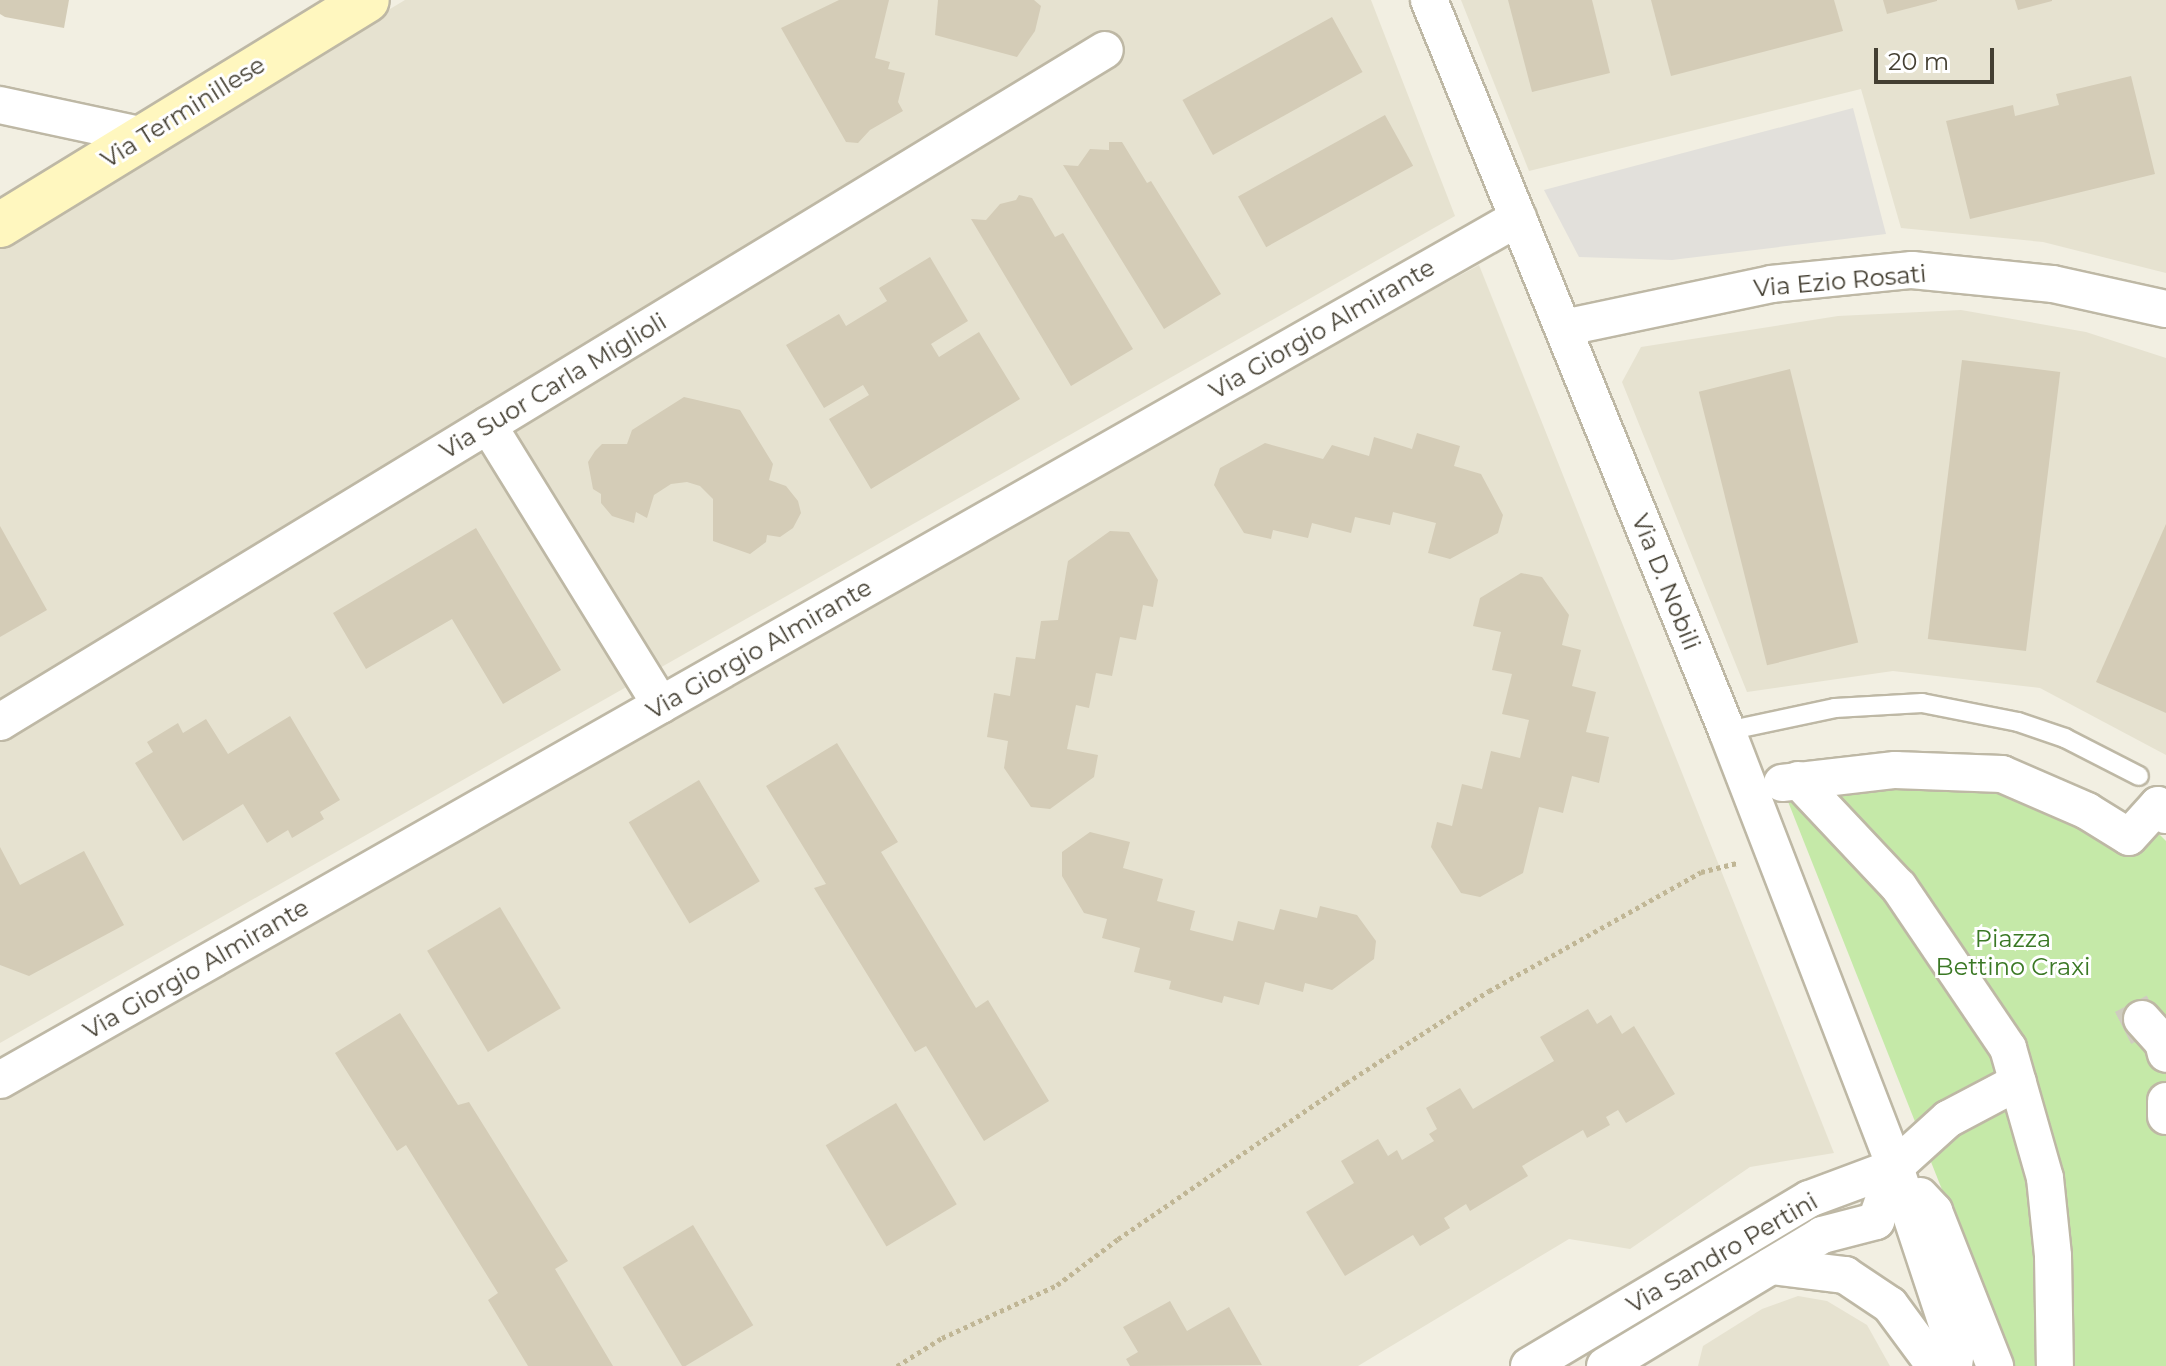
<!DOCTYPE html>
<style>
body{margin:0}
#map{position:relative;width:2166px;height:1366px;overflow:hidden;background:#f2efe2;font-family:Montserrat,sans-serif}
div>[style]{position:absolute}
.residential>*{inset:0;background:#e6e2d0}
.green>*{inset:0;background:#c5e9a8}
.parking>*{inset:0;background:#e2e0db}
.building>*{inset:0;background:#d4ccb7;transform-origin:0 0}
.street-tunnel>*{height:36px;margin-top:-18px;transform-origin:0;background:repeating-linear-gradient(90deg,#cfccbf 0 36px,transparent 0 54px)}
.path>*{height:5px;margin-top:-2.5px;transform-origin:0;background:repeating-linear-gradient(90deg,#c0b695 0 4px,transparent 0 8px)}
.roads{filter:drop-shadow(2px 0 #beb8a5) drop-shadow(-2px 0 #beb8a5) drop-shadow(0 2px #beb8a5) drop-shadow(0 -2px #beb8a5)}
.lane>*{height:18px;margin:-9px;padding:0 9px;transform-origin:9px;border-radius:9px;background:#fff}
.street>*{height:36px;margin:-18px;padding:0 18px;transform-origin:18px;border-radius:18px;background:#fff}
.secondary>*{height:44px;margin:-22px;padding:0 22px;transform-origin:22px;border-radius:22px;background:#fff7bf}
span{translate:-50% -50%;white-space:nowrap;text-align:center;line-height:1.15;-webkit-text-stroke:6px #fff;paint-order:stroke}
.street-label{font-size:24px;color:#443f32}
.park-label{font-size:24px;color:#3a7824}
.scale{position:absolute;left:1874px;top:48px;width:120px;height:36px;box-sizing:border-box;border:4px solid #443f32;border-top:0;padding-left:10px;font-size:24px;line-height:28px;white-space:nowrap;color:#443f32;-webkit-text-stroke:6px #fff;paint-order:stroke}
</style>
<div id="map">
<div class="residential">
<i style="clip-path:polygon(405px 0,1371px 0,1455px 216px,0 1043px,0 243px)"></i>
<i style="clip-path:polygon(1461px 0,2166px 0,2166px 273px,2043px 242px,1901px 228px,1861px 89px,1529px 171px)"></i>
<i style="clip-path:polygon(1479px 265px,1834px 1153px,1750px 1167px,1630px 1249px,1569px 1239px,1358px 1366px,0 1366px,0 1099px,515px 788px)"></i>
<i style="clip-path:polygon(1961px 310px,2086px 332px,2166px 358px,2166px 755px,2040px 688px,1893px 671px,1747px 692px,1622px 382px,1641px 347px,1838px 316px)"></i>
<i style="clip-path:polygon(1798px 1296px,1827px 1301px,1867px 1325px,1890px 1366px,1698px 1366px,1703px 1346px,1762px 1309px)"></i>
</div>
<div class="green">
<i style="clip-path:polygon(1907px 765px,2149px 824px,2166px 841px,2166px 1366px,2012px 1366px,1785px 794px)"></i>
</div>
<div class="parking">
<i style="clip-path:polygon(1853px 108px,1886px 234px,1672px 260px,1579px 257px,1544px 190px)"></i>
</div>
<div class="building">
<i style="clip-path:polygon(0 0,69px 0,64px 28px,5px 17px,0 14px)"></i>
<i style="clip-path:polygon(839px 0,889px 0,875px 58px,890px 62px,888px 69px,905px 73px,898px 102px,903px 111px,870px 130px,858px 143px,846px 142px,781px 28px)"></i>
<i style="clip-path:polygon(938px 0,1034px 0,1041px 6px,1035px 31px,1017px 57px,935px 35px)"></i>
<i style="clip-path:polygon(1508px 0,1592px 0,1610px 73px,1532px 92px)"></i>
<i style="clip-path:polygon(1651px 0,1834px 0,1843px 31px,1671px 76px)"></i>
<i style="clip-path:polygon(1883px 0,1937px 0,1937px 1px,1887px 14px)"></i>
<i style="clip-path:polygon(2015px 0,2052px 0,2052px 1px,2018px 10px)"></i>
<i style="left:1332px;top:17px;width:63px;height:171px;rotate:61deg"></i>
<i style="clip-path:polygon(2131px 76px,2155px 174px,1970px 219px,1946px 121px,2013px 105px,2015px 116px,2059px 105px,2056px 94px)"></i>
<i style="left:1385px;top:115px;width:58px;height:168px;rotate:61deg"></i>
<i style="clip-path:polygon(1109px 142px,1122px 142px,1147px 183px,1151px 181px,1221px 294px,1164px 329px,1063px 165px,1078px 166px,1090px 149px,1109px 150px)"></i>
<i style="clip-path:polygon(1019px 195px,1032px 198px,1055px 237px,1063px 233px,1133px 349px,1071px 386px,971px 219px,986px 220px,1000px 204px,1016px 200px)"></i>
<i style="clip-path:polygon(930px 257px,968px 321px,931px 344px,939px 357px,979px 332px,1020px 399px,871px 489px,829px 419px,869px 395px,863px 385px,824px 408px,786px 345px,839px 314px,846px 326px,887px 301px,879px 288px)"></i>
<i style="left:1962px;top:360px;width:99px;height:281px;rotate:7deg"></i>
<i style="left:1790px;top:369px;width:282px;height:94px;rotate:76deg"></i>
<i style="clip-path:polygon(684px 397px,740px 410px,773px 464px,769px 480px,786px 486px,798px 501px,801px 513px,793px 528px,780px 537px,767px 535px,766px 542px,750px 554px,713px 541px,713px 499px,700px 486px,687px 482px,671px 484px,654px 495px,647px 518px,636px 512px,634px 523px,612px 516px,601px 503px,601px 494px,593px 489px,588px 462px,595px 451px,602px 444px,627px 444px,632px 430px)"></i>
<i style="clip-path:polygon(1417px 433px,1460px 446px,1454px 466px,1481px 474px,1503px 515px,1498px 533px,1450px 559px,1428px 553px,1436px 523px,1393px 512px,1390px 525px,1355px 517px,1351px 533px,1312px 523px,1308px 538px,1273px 530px,1271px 539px,1244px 533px,1214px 485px,1220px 468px,1265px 443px,1323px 459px,1332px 445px,1369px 456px,1374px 437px,1412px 449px)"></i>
<i style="clip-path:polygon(2166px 524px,2166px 713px,2096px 682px)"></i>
<i style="clip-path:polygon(0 526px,47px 610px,0 637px)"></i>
<i style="clip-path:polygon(476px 528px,561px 670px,503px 704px,452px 619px,366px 669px,333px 613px)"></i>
<i style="clip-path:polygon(1110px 531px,1129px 532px,1158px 580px,1153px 607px,1143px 605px,1136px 640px,1120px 637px,1112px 676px,1096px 673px,1089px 708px,1076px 705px,1067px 749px,1098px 755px,1094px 777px,1050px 809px,1031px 807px,1004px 768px,1008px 741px,987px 737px,994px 693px,1010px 696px,1016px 657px,1035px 659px,1041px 621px,1058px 620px,1068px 561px)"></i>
<i style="clip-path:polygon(1521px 573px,1542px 577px,1569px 615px,1562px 645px,1581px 650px,1572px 686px,1596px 692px,1586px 732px,1609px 737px,1599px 783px,1572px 776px,1563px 813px,1539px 807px,1523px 873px,1480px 897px,1461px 893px,1431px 847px,1437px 822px,1452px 826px,1462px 784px,1482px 789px,1491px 751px,1520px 758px,1529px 720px,1502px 714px,1512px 674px,1492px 670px,1501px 632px,1473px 626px,1480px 598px)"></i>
<i style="clip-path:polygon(290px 716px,340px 800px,320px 812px,324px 819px,292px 838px,288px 830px,267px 843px,243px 804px,183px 841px,135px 763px,153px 752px,147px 742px,178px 723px,183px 733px,206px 719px,228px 754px)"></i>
<i style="clip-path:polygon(837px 743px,898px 842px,881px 852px,976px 1008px,988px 1000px,1049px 1101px,984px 1141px,926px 1046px,915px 1052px,814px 888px,826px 884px,766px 786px)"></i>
<i style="left:699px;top:780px;width:118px;height:82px;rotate:59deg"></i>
<i style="clip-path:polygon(1090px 832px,1130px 842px,1123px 868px,1163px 879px,1157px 901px,1195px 911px,1190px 930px,1233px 941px,1238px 921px,1274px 930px,1280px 909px,1317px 918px,1320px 906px,1357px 915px,1376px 941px,1374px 959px,1332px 990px,1305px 983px,1303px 992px,1265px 982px,1259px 1005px,1224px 996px,1222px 1003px,1169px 989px,1171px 981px,1134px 972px,1140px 948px,1102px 938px,1107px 919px,1084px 913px,1062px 876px,1062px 852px)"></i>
<i style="clip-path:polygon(0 847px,20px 885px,84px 851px,124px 925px,29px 976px,0 965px)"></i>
<i style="left:500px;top:907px;width:118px;height:85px;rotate:59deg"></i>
<i style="clip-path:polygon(1588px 1009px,1597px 1024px,1611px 1015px,1622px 1034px,1634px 1026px,1675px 1094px,1626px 1123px,1618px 1110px,1606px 1117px,1610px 1125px,1587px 1138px,1583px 1130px,1522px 1166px,1528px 1176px,1470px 1211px,1466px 1204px,1444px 1218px,1450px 1228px,1420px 1246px,1413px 1235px,1345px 1276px,1306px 1212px,1354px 1183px,1341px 1161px,1378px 1139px,1388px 1156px,1397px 1150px,1402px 1160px,1434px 1141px,1429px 1134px,1437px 1129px,1426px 1108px,1460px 1088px,1473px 1109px,1554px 1061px,1540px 1037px)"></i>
<i style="clip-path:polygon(400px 1013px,458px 1105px,469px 1102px,568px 1261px,555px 1269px,613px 1366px,528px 1366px,488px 1300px,498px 1293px,406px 1145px,397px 1151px,335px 1053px)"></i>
<i style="left:896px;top:1103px;width:118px;height:82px;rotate:59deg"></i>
<i style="left:693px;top:1225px;width:117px;height:82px;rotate:59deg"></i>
<i style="clip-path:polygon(1170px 1301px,1187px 1331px,1229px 1307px,1262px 1365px,1130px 1366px,1126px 1359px,1138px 1352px,1123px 1327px)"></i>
</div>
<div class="street-tunnel">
<i style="left:2123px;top:1028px;width:48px;rotate:-27.1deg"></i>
</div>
<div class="path">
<i style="left:897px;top:1366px;width:53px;rotate:-31.9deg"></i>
<i style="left:942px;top:1338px;width:127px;rotate:-24.7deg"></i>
<i style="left:1057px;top:1285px;width:76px;rotate:-37deg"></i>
<i style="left:1118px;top:1239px;width:276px;rotate:-34.4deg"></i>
<i style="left:1346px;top:1083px;width:170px;rotate:-32.8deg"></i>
<i style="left:1489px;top:991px;width:243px;rotate:-29.3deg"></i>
<i style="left:1701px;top:872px;width:37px;rotate:-14deg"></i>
</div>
<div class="roads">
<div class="lane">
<i style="left:1727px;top:731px;width:110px;rotate:-12deg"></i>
<i style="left:1835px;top:708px;width:87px;rotate:-3.3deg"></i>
<i style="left:1922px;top:703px;width:98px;rotate:11.2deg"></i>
<i style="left:2018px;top:722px;width:50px;rotate:18.8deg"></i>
<i style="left:2065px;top:738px;width:83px;rotate:27.2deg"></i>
</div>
<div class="street">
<i style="left:1429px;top:0;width:789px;rotate:67.82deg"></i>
<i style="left:1727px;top:731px;width:467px;rotate:68.9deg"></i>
<i style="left:1895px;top:1167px;width:194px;rotate:71.7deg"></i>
<i style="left:1956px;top:1351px;width:15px;rotate:98deg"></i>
<i style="left:0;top:105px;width:148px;rotate:12.1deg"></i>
<i style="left:1563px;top:328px;width:213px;rotate:-11.9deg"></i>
<i style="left:1771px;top:284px;width:142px;rotate:-5.7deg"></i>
<i style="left:1912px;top:270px;width:142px;rotate:5.7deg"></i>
<i style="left:2053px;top:284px;width:116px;rotate:12.5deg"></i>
<i style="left:488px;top:425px;width:329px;rotate:58.3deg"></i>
<i style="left:0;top:722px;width:1293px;rotate:-31.31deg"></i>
<i style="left:1798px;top:780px;width:147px;rotate:46.7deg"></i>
<i style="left:1899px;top:887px;width:194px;rotate:55.9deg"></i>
<i style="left:2008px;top:1048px;width:135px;rotate:74.1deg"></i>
<i style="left:2045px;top:1178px;width:78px;rotate:84.1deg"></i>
<i style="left:2053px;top:1256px;width:110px;rotate:89deg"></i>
<i style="left:1782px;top:783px;width:114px;rotate:-6.6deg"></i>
<i style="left:1895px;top:770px;width:107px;rotate:2.1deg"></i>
<i style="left:2002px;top:774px;width:93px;rotate:23.5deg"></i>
<i style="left:2087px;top:811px;width:49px;rotate:31.8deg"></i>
<i style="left:2129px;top:837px;width:43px;rotate:-47.8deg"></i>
<i style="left:2158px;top:805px;width:13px;rotate:51deg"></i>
<i style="left:2142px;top:1019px;width:31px;rotate:48deg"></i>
<i style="left:2163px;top:1042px;width:12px;rotate:76deg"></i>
<i style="left:0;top:1080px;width:1746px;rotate:-29.59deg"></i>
<i style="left:2166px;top:1101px;width:15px;rotate:90deg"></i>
<i style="left:1920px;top:1196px;width:21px;rotate:47deg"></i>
<i style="left:1934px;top:1211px;width:167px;rotate:68.5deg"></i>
<i style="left:1771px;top:1266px;width:75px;rotate:6.9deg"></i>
<i style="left:1845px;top:1275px;width:54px;rotate:33.7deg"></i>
<i style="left:1890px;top:1305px;width:76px;rotate:53.6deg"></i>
<i style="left:1529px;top:1366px;width:326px;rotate:-30.8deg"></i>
<i style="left:1809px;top:1199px;width:92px;rotate:-20.4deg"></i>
<i style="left:1895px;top:1167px;width:72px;rotate:-42.2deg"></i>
<i style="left:1948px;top:1119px;width:79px;rotate:-27.9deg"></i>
<i style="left:1605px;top:1366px;width:253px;rotate:-31.1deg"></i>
<i style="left:1822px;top:1235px;width:56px;rotate:-14.5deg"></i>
<i style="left:1876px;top:1221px;width:57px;rotate:-70.6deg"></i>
</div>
<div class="secondary">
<i style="left:0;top:225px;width:430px;rotate:-31.5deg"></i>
</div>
</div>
<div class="street-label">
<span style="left:183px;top:112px;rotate:-32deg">Via Terminillese</span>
<span style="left:1840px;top:281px;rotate:-5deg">Via Ezio Rosati</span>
<span style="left:1322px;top:329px;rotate:-30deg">Via Giorgio Almirante</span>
<span style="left:553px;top:386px;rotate:-31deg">Via Suor Carla Miglioli</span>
<span style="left:1666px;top:582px;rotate:68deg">Via D. Nobili</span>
<span style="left:759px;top:649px;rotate:-30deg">Via Giorgio Almirante</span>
<span style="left:196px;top:969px;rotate:-30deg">Via Giorgio Almirante</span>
<span style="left:1722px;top:1253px;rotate:-30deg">Via Sandro Pertini</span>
</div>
<div class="park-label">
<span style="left:2013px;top:953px">Piazza<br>Bettino Craxi</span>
</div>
<div class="scale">20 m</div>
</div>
